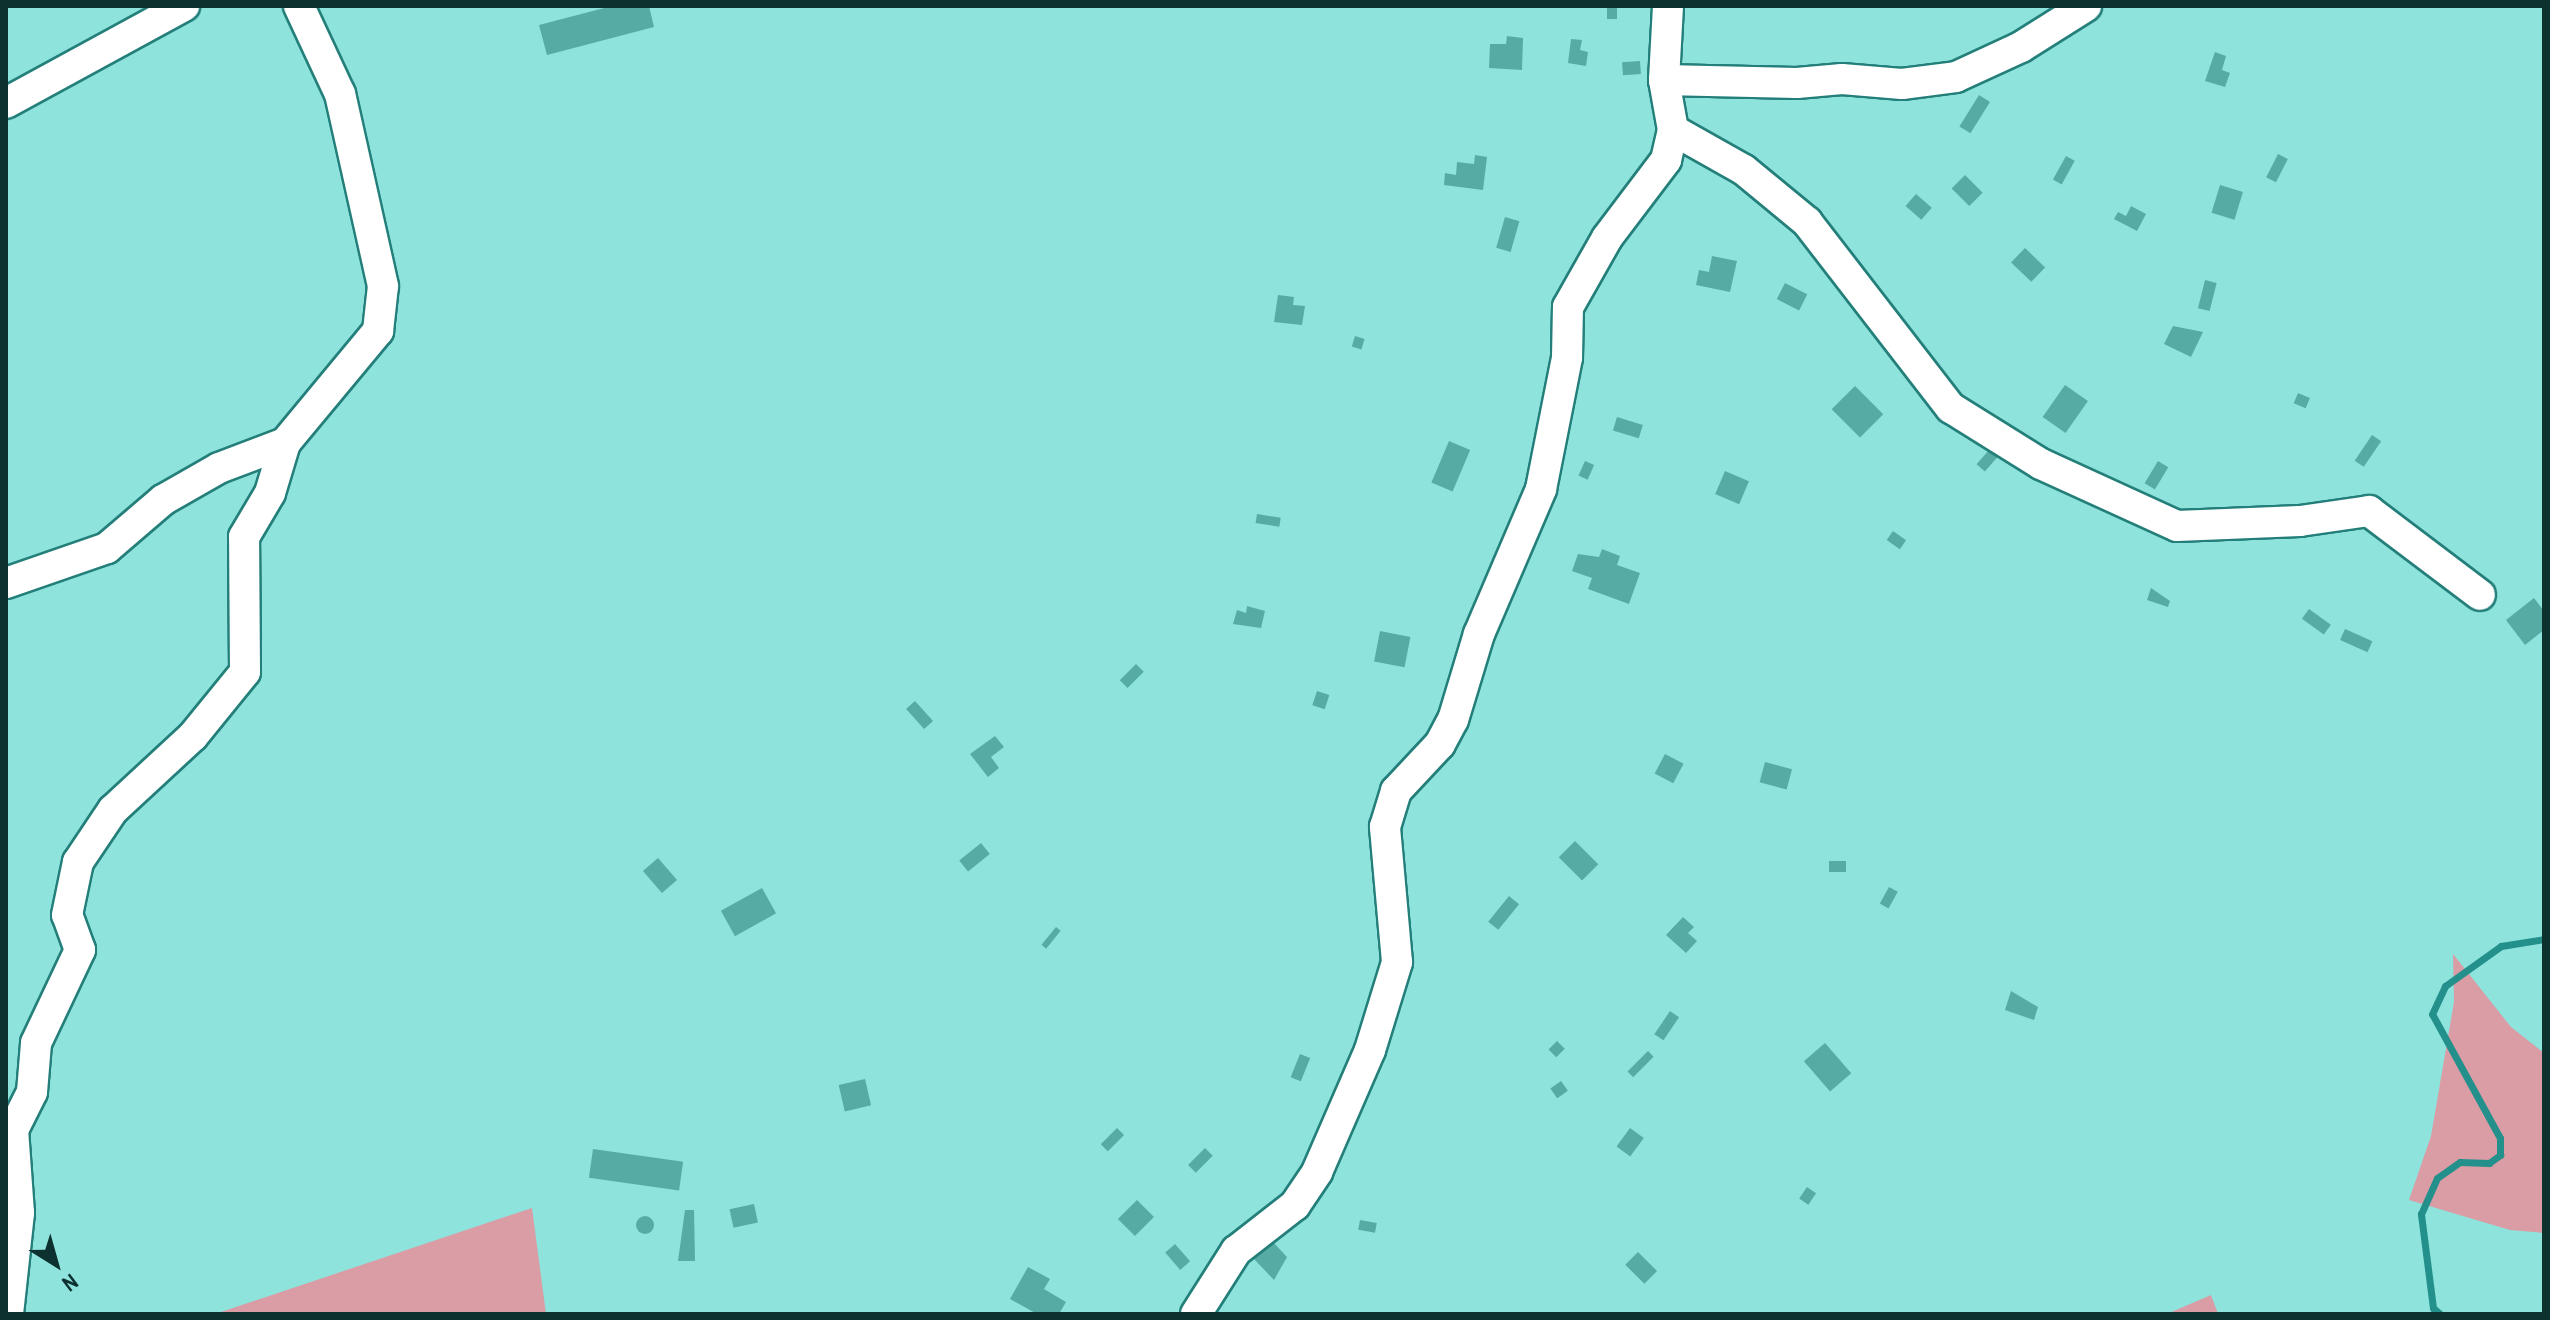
<!DOCTYPE html>
<style>
body{margin:0}
#map{position:relative;width:2550px;height:1320px;overflow:hidden;background:#8ee3dd;font-family:"Archivo Narrow",sans-serif}
div>[style]{position:absolute}
.green>*{inset:0;background:#da9ca5}
.stream>*{height:7px;margin:-3.5px;padding:0 3.5px;transform-origin:3.5px;border-radius:3.5px;background:#24908b}
.building>*{inset:0;background:#56aba5;transform-origin:0 0}
.round{border-radius:50%}
.roads{filter:drop-shadow(2px 0 #247f7a) drop-shadow(-2px 0 #247f7a) drop-shadow(0 2px #247f7a) drop-shadow(0 -2px #247f7a)}
.minor>*{height:30px;margin:-15px;padding:0 15px;transform-origin:15px;border-radius:15px;background:#fff}
span{translate:-50% -50%;white-space:nowrap;text-align:center;line-height:1.15;-webkit-text-stroke:8px #8ee3dd;paint-order:stroke}
.frame{position:absolute;inset:0;border:8px solid #0c312f;pointer-events:none}
.north{position:absolute;left:16px;top:1224px;width:80px;height:80px;-webkit-text-stroke:6px #8ee3dd;paint-order:stroke;rotate:143deg;font-size:22px;font-weight:700;line-height:32px;text-align:center;color:#0c312f}
.north::after{content:'';display:block;margin:auto;width:28px;height:36px;background:#0c312f;clip-path:polygon(50% 0,100% 100%,50% 72%,0 100%)}
</style>
<div id="map">
<div class="green">
<i style="clip-path:polygon(2453px 954px,2511px 1027px,2544px 1053px,2544px 1233px,2510px 1230px,2409px 1200px,2431px 1136px,2454px 1002px)"></i>
<i style="clip-path:polygon(532px 1208px,546px 1314px,215px 1314px)"></i>
<i style="clip-path:polygon(2211px 1295px,2218px 1314px,2167px 1314px)"></i>
</div>
<div class="stream">
<i style="left:2440px;top:1314px;width:9px;rotate:-139deg"></i>
<i style="left:2433px;top:1308px;width:95px;rotate:-97.3deg"></i>
<i style="left:2421px;top:1214px;width:39px;rotate:-66deg"></i>
<i style="left:2437px;top:1178px;width:28px;rotate:-35deg"></i>
<i style="left:2460px;top:1162px;width:29px;rotate:2deg"></i>
<i style="left:2489px;top:1163px;width:14px;rotate:-36deg"></i>
<i style="left:2500px;top:1155px;width:17px;rotate:-90deg"></i>
<i style="left:2500px;top:1138px;width:141px;rotate:-118.7deg"></i>
<i style="left:2432px;top:1014px;width:31px;rotate:-65deg"></i>
<i style="left:2445px;top:986px;width:69px;rotate:-35.5deg"></i>
<i style="left:2501px;top:946px;width:44px;rotate:-9.2deg"></i>
</div>
<div class="building">
<i style="clip-path:polygon(612px 6px,649px 6px,654px 27px,547px 55px,539px 25px)"></i>
<i style="left:1607px;top:6px;width:10px;height:13px"></i>
<i style="clip-path:polygon(1507px 36px,1523px 38px,1522px 70px,1489px 68px,1490px 44px,1506px 44px)"></i>
<i style="clip-path:polygon(1571px 39px,1582px 40px,1580px 50px,1588px 52px,1586px 66px,1568px 63px)"></i>
<i style="clip-path:polygon(2215px 52px,2226px 56px,2222px 70px,2230px 73px,2225px 87px,2205px 81px)"></i>
<i style="left:1640px;top:61px;width:13px;height:18px;rotate:86deg"></i>
<i style="left:1979px;top:95px;width:13px;height:37px;rotate:32deg"></i>
<i style="left:2278px;top:154px;width:11px;height:26px;rotate:27deg"></i>
<i style="clip-path:polygon(1475px 155px,1487px 157px,1483px 190px,1444px 185px,1445px 173px,1456px 175px,1457px 162px,1474px 164px)"></i>
<i style="left:2066px;top:156px;width:10px;height:27px;rotate:29deg"></i>
<i style="left:1965px;top:175px;width:25px;height:19px;rotate:45deg"></i>
<i style="left:2220px;top:185px;width:24px;height:29px;rotate:17deg"></i>
<i style="left:1916px;top:194px;width:21px;height:16px;rotate:41deg"></i>
<i style="clip-path:polygon(2131px 206px,2146px 214px,2137px 231px,2114px 219px,2118px 212px,2126px 216px)"></i>
<i style="left:1505px;top:217px;width:15px;height:32px;rotate:16deg"></i>
<i style="left:2025px;top:248px;width:28px;height:20px;rotate:44deg"></i>
<i style="clip-path:polygon(1712px 256px,1737px 261px,1730px 292px,1696px 285px,1699px 270px,1709px 272px)"></i>
<i style="left:2205px;top:280px;width:12px;height:29px;rotate:14deg"></i>
<i style="left:1785px;top:283px;width:25px;height:18px;rotate:27deg"></i>
<i style="clip-path:polygon(1278px 295px,1294px 297px,1293px 305px,1305px 306px,1302px 325px,1274px 322px)"></i>
<i style="clip-path:polygon(2173px 326px,2203px 332px,2191px 357px,2164px 344px)"></i>
<i style="left:1355px;top:336px;width:10px;height:11px;rotate:17deg"></i>
<i style="left:2065px;top:385px;width:28px;height:39px;rotate:35deg"></i>
<i style="left:1855px;top:386px;width:40px;height:33px;rotate:45deg"></i>
<i style="left:2298px;top:393px;width:13px;height:11px;rotate:23deg"></i>
<i style="left:1617px;top:417px;width:27px;height:14px;rotate:17deg"></i>
<i style="left:2372px;top:435px;width:11px;height:31px;rotate:34deg"></i>
<i style="left:1449px;top:441px;width:23px;height:45px;rotate:23deg"></i>
<i style="left:1989px;top:450px;width:11px;height:19px;rotate:41deg"></i>
<i style="left:1585px;top:461px;width:10px;height:16px;rotate:24deg"></i>
<i style="left:2158px;top:461px;width:12px;height:26px;rotate:31deg"></i>
<i style="left:1725px;top:471px;width:26px;height:25px;rotate:23deg"></i>
<i style="left:1257px;top:514px;width:24px;height:9px;rotate:9deg"></i>
<i style="left:1893px;top:531px;width:16px;height:11px;rotate:35deg"></i>
<i style="clip-path:polygon(1602px 549px,1620px 556px,1617px 565px,1640px 573px,1629px 604px,1588px 589px,1592px 578px,1572px 571px,1578px 554px,1599px 557px)"></i>
<i style="clip-path:polygon(2151px 588px,2170px 601px,2168px 607px,2147px 600px)"></i>
<i style="clip-path:polygon(2534px 598px,2544px 611px,2544px 630px,2525px 645px,2506px 620px)"></i>
<i style="clip-path:polygon(1247px 606px,1265px 611px,1261px 628px,1233px 624px,1237px 610px,1246px 613px)"></i>
<i style="left:2309px;top:609px;width:27px;height:12px;rotate:36deg"></i>
<i style="left:2345px;top:629px;width:30px;height:12px;rotate:24deg"></i>
<i style="left:1380px;top:631px;width:31px;height:31px;rotate:11deg"></i>
<i style="left:1136px;top:664px;width:11px;height:23px;rotate:45deg"></i>
<i style="left:1317px;top:691px;width:13px;height:15px;rotate:18deg"></i>
<i style="left:915px;top:701px;width:27px;height:12px;rotate:48deg"></i>
<i style="clip-path:polygon(995px 736px,1004px 747px,991px 757px,999px 768px,988px 777px,970px 754px)"></i>
<i style="left:1665px;top:754px;width:21px;height:22px;rotate:28deg"></i>
<i style="left:1765px;top:762px;width:28px;height:21px;rotate:15deg"></i>
<i style="left:1575px;top:841px;width:33px;height:23px;rotate:45deg"></i>
<i style="left:981px;top:843px;width:14px;height:28px;rotate:51deg"></i>
<i style="left:658px;top:858px;width:29px;height:20px;rotate:49deg"></i>
<i style="left:1846px;top:861px;width:11px;height:17px;rotate:90deg"></i>
<i style="left:1889px;top:887px;width:10px;height:19px;rotate:29deg"></i>
<i style="left:762px;top:888px;width:29px;height:47px;rotate:61deg"></i>
<i style="left:1509px;top:896px;width:13px;height:33px;rotate:39deg"></i>
<i style="clip-path:polygon(1683px 917px,1694px 927px,1688px 933px,1697px 941px,1686px 953px,1666px 935px)"></i>
<i style="left:1056px;top:927px;width:6px;height:23px;rotate:39deg"></i>
<i style="clip-path:polygon(2011px 991px,2038px 1007px,2034px 1020px,2005px 1010px)"></i>
<i style="left:1670px;top:1011px;width:11px;height:28px;rotate:34deg"></i>
<i style="left:1557px;top:1041px;width:11px;height:12px;rotate:45deg"></i>
<i style="left:1825px;top:1043px;width:40px;height:28px;rotate:49deg"></i>
<i style="left:1648px;top:1051px;width:8px;height:29px;rotate:45deg"></i>
<i style="left:1300px;top:1054px;width:11px;height:25px;rotate:22deg"></i>
<i style="left:865px;top:1079px;width:27px;height:27px;rotate:77deg"></i>
<i style="left:1561px;top:1081px;width:12px;height:13px;rotate:55deg"></i>
<i style="left:1117px;top:1128px;width:10px;height:23px;rotate:45deg"></i>
<i style="left:1630px;top:1128px;width:17px;height:23px;rotate:36deg"></i>
<i style="left:1205px;top:1148px;width:11px;height:24px;rotate:45deg"></i>
<i style="left:593px;top:1149px;width:91px;height:29px;rotate:8deg"></i>
<i style="left:1807px;top:1187px;width:11px;height:14px;rotate:34deg"></i>
<i style="left:1137px;top:1200px;width:24px;height:27px;rotate:45deg"></i>
<i style="left:754px;top:1204px;width:19px;height:25px;rotate:78deg"></i>
<i style="clip-path:polygon(685px 1210px,694px 1210px,695px 1261px,678px 1261px)"></i>
<i class="round" style="left:636px;top:1216px;width:18px;height:18px"></i>
<i style="left:1360px;top:1220px;width:17px;height:10px;rotate:10deg"></i>
<i style="clip-path:polygon(1273px 1242px,1287px 1257px,1274px 1280px,1254px 1259px)"></i>
<i style="left:1175px;top:1244px;width:23px;height:13px;rotate:49deg"></i>
<i style="left:1638px;top:1252px;width:27px;height:18px;rotate:45deg"></i>
<i style="clip-path:polygon(1028px 1267px,1050px 1279px,1044px 1289px,1066px 1302px,1059px 1314px,1037px 1314px,1010px 1299px)"></i>
</div>
<div class="roads">
<div class="minor">
<i style="left:1664px;top:80px;width:133px;rotate:1.3deg"></i>
<i style="left:1797px;top:83px;width:45px;rotate:-5.1deg"></i>
<i style="left:1842px;top:79px;width:60px;rotate:4.8deg"></i>
<i style="left:1902px;top:84px;width:54px;rotate:-7.4deg"></i>
<i style="left:1956px;top:77px;width:72px;rotate:-24.8deg"></i>
<i style="left:2021px;top:47px;width:77px;rotate:-32.2deg"></i>
<i style="left:6px;top:103px;width:203px;rotate:-28.6deg"></i>
<i style="left:1673px;top:130px;width:81px;rotate:29.4deg"></i>
<i style="left:1744px;top:170px;width:82px;rotate:39.5deg"></i>
<i style="left:1807px;top:222px;width:235px;rotate:52.3deg"></i>
<i style="left:1951px;top:408px;width:106px;rotate:31.9deg"></i>
<i style="left:2041px;top:464px;width:149px;rotate:24.5deg"></i>
<i style="left:2177px;top:526px;width:123px;rotate:-2.3deg"></i>
<i style="left:2300px;top:521px;width:70px;rotate:-8.2deg"></i>
<i style="left:2369px;top:511px;width:139px;rotate:37.1deg"></i>
<i style="left:6px;top:583px;width:107px;rotate:-19.1deg"></i>
<i style="left:107px;top:548px;width:74px;rotate:-40.6deg"></i>
<i style="left:163px;top:500px;width:64px;rotate:-29.7deg"></i>
<i style="left:219px;top:468px;width:71px;rotate:-20.7deg"></i>
<i style="left:285px;top:443px;width:146px;rotate:-50.3deg"></i>
<i style="left:378px;top:331px;width:45px;rotate:-83.7deg"></i>
<i style="left:383px;top:286px;width:197px;rotate:-102.6deg"></i>
<i style="left:340px;top:94px;width:97px;rotate:-115deg"></i>
<i style="left:8px;top:1314px;width:102px;rotate:-83.8deg"></i>
<i style="left:19px;top:1213px;width:83px;rotate:-94.1deg"></i>
<i style="left:13px;top:1130px;width:42px;rotate:-63.4deg"></i>
<i style="left:32px;top:1092px;width:49px;rotate:-85.3deg"></i>
<i style="left:36px;top:1043px;width:103px;rotate:-64.7deg"></i>
<i style="left:80px;top:950px;width:37px;rotate:-110deg"></i>
<i style="left:67px;top:915px;width:54px;rotate:-78.3deg"></i>
<i style="left:78px;top:862px;width:63px;rotate:-56.1deg"></i>
<i style="left:113px;top:810px;width:109px;rotate:-42.8deg"></i>
<i style="left:193px;top:736px;width:82px;rotate:-50.9deg"></i>
<i style="left:245px;top:672px;width:135px;rotate:-90.4deg"></i>
<i style="left:244px;top:537px;width:51px;rotate:-59.4deg"></i>
<i style="left:270px;top:493px;width:52px;rotate:-73.3deg"></i>
<i style="left:1196px;top:1314px;width:75px;rotate:-57.6deg"></i>
<i style="left:1236px;top:1251px;width:75px;rotate:-37.9deg"></i>
<i style="left:1295px;top:1205px;width:40px;rotate:-56deg"></i>
<i style="left:1317px;top:1172px;width:133px;rotate:-66.5deg"></i>
<i style="left:1370px;top:1050px;width:92px;rotate:-72.9deg"></i>
<i style="left:1397px;top:962px;width:136px;rotate:-95.1deg"></i>
<i style="left:1385px;top:827px;width:38px;rotate:-73deg"></i>
<i style="left:1396px;top:791px;width:64px;rotate:-46.9deg"></i>
<i style="left:1440px;top:744px;width:27px;rotate:-62deg"></i>
<i style="left:1453px;top:720px;width:90px;rotate:-73.2deg"></i>
<i style="left:1479px;top:634px;width:158px;rotate:-66.8deg"></i>
<i style="left:1541px;top:489px;width:134px;rotate:-78.8deg"></i>
<i style="left:1567px;top:358px;width:51px;rotate:-88.9deg"></i>
<i style="left:1568px;top:307px;width:79px;rotate:-60.5deg"></i>
<i style="left:1607px;top:238px;width:98px;rotate:-52.9deg"></i>
<i style="left:1666px;top:160px;width:31px;rotate:-77deg"></i>
<i style="left:1673px;top:130px;width:51px;rotate:-100.2deg"></i>
<i style="left:1664px;top:80px;width:74px;rotate:-86.9deg"></i>
</div>
</div>
<div class="frame"></div>
<div class="north">N</div>
</div>
